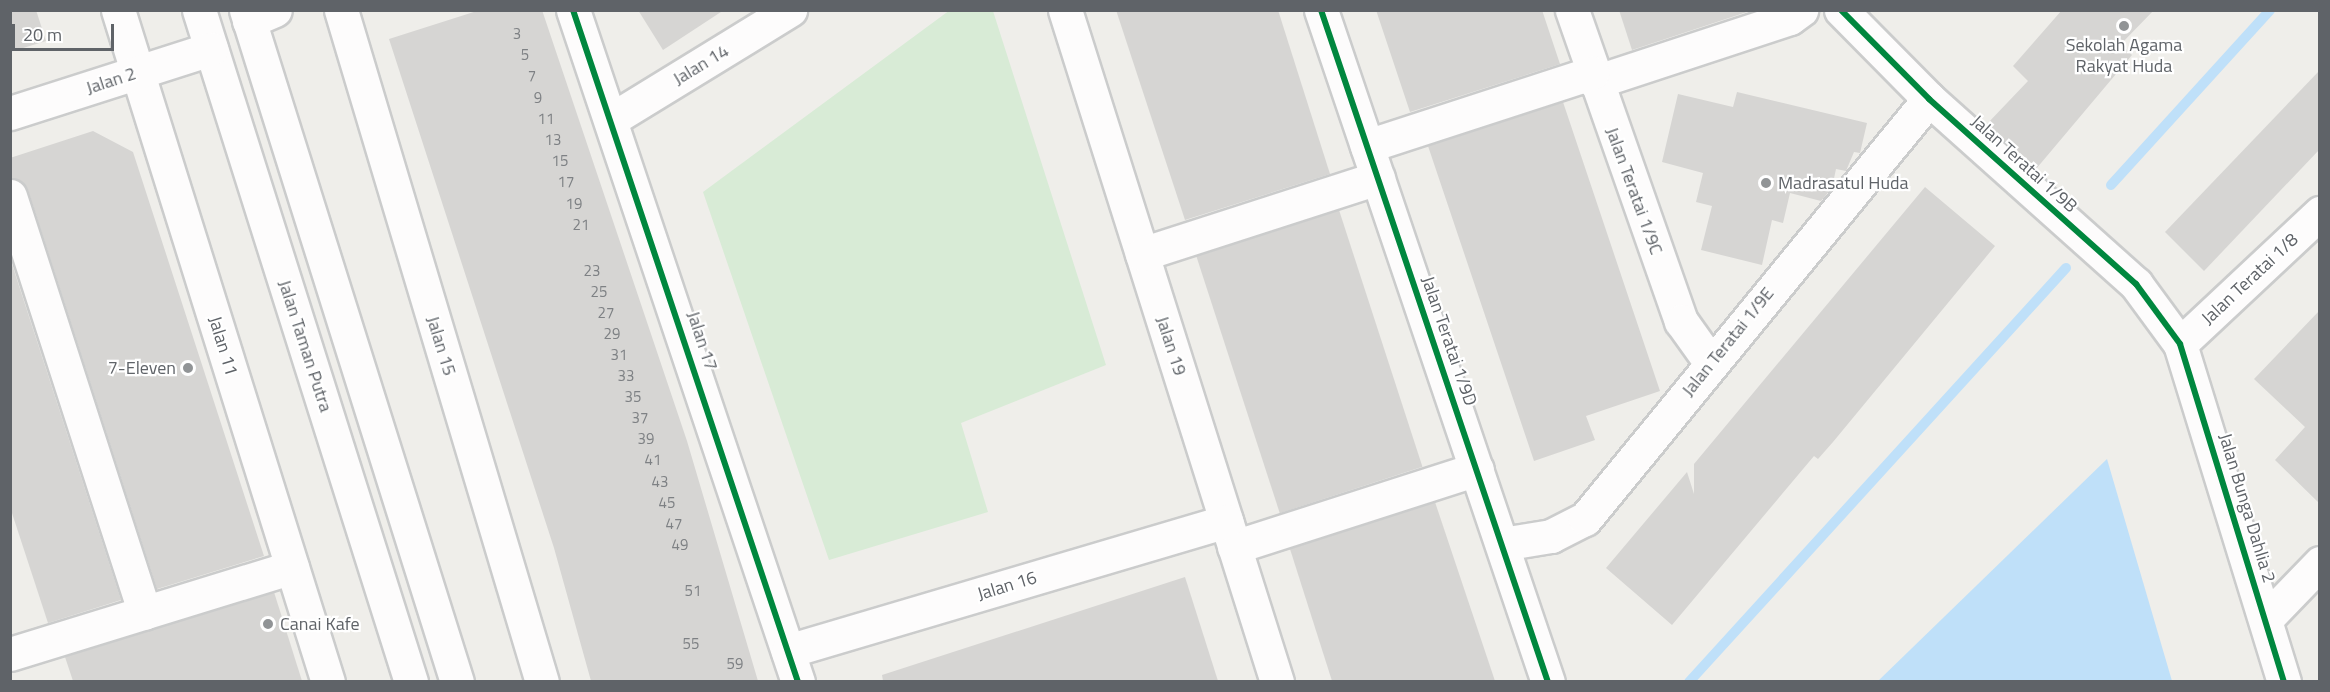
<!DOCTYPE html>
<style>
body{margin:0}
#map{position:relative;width:2330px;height:692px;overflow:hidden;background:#efeeea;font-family:"Titillium Web",sans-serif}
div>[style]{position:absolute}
.green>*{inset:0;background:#d8ebd6}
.water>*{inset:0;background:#bfe0f9}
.stream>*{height:10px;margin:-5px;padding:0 5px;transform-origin:5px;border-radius:5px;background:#bfe0f9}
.building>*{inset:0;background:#d6d5d3;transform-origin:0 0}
.roads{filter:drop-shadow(2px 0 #cbcccc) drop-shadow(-2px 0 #cbcccc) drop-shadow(0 2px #cbcccc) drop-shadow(0 -2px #cbcccc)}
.minor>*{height:33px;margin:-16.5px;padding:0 16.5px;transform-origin:16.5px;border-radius:16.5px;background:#fdfcfc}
.cycleway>*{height:6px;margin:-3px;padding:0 3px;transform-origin:3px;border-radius:3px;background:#00873e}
.dots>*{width:16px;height:16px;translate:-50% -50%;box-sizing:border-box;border:3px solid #fff;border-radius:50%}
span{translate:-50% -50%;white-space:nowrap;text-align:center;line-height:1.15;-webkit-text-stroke:4.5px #fff;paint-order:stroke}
.number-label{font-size:15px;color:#7e8184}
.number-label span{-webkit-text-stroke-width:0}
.poi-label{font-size:18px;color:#5f6368}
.left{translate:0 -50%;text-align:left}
.right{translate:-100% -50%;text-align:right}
.street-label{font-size:18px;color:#5f6368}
.frame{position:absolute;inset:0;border:12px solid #5f6368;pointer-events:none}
.scale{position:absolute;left:12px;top:24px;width:102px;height:27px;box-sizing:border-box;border:3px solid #5f6368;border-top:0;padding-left:8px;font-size:18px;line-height:21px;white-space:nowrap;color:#5f6368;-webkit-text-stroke:4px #fff;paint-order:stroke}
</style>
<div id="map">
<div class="green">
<i style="clip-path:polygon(950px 10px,993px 11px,1106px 365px,961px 423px,988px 512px,829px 560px,703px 192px)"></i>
</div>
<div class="water">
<i style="clip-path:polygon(2107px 459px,2172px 681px,1878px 681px)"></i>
</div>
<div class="stream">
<i style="left:2111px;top:185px;width:236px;rotate:-47.7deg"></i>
<i style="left:1689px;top:682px;width:560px;rotate:-47.68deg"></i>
</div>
<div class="building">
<i style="clip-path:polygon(10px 10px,36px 10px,46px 41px,10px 52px)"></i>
<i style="clip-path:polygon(480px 10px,542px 10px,687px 441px,758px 681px,591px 681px,554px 548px,389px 39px)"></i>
<i style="clip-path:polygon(638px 10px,724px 10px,663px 50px)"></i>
<i style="clip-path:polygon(1116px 10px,1278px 10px,1330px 174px,1185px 220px)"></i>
<i style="clip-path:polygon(1376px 10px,1542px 10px,1560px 64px,1410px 112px)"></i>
<i style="clip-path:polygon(1619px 10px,1753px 10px,1632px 50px)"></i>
<i style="clip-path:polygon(2062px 10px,2154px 10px,2121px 44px,2132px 55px,2036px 169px,1986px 125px,2028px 81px,2013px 66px)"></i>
<i style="clip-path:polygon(2319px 71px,2319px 150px,2204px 271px,2165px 232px)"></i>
<i style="clip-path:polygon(1737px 92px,1867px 123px,1860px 153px,1854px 152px,1846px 171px,1836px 169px,1832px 188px,1821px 201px,1790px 193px,1783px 223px,1772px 220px,1762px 265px,1701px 250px,1712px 206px,1696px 202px,1703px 173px,1662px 162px,1678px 94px,1733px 107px)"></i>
<i style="clip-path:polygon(1563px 102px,1660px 391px,1586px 416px,1595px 440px,1534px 461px,1428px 146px)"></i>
<i style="clip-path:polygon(93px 131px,133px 152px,264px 556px,157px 589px,28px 190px,10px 178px,10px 158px)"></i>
<i style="clip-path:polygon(1925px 187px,1995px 246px,1833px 442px,1818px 459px,1814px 456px,1672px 625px,1606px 568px,1687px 472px,1694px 494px,1694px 464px)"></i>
<i style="left:1339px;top:210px;width:270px;height:150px;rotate:72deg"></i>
<i style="clip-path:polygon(10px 258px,121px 600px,48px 623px,10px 507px)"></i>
<i style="clip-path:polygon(2319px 311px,2319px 503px,2275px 460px,2305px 427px,2254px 379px)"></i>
<i style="clip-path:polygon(1435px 502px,1495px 681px,1332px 681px,1290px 549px)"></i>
<i style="clip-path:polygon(1185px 577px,1218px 681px,883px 681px,882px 675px)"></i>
<i style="clip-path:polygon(274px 592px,302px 681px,73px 681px,65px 657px)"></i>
</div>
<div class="roads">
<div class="minor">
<i style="left:118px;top:10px;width:704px;rotate:72.65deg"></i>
<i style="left:199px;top:10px;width:705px;rotate:72.49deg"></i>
<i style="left:246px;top:10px;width:704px;rotate:72.57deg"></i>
<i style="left:341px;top:10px;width:701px;rotate:73.35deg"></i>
<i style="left:573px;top:10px;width:709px;rotate:71.49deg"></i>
<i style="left:1065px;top:10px;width:705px;rotate:72.49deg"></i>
<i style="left:1321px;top:10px;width:709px;rotate:71.34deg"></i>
<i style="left:1572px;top:10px;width:330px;rotate:70.7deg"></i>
<i style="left:1681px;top:321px;width:52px;rotate:54.5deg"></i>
<i style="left:1841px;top:10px;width:125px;rotate:45.3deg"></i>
<i style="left:1929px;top:99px;width:278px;rotate:41.8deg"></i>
<i style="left:2136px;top:284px;width:74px;rotate:53.7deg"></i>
<i style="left:2180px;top:344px;width:354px;rotate:72.9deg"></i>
<i style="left:249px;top:21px;width:28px;rotate:-23deg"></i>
<i style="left:1595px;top:82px;width:205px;rotate:-18.2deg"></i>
<i style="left:1790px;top:18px;width:14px;rotate:-36deg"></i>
<i style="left:10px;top:113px;width:211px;rotate:-17.7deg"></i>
<i style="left:612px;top:119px;width:209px;rotate:-31.5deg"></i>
<i style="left:1367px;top:146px;width:237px;rotate:-18deg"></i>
<i style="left:10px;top:196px;width:438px;rotate:72.1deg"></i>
<i style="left:1142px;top:254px;width:248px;rotate:-17.9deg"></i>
<i style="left:2180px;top:344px;width:192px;rotate:-43.1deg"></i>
<i style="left:1502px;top:544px;width:50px;rotate:-9.3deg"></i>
<i style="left:1551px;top:536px;width:38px;rotate:-27deg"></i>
<i style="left:1585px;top:519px;width:543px;rotate:-50.68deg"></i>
<i style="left:1234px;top:547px;width:255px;rotate:-17.8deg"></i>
<i style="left:2266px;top:619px;width:78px;rotate:-46deg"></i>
<i style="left:788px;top:651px;width:457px;rotate:-16.5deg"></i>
<i style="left:10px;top:654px;width:295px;rotate:-17.1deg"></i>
</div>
</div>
<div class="cycleway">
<i style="left:573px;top:10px;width:709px;rotate:71.49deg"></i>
<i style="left:1321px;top:10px;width:709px;rotate:71.34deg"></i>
<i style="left:1841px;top:10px;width:125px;rotate:45.3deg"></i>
<i style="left:1929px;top:99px;width:278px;rotate:41.8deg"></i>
<i style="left:2136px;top:284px;width:74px;rotate:53.7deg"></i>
<i style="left:2180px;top:344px;width:354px;rotate:72.9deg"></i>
</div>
<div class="dots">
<i style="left:2124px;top:26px;background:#919496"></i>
<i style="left:1766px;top:183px;background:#919496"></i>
<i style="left:188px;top:368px;background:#919496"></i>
<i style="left:268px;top:624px;background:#919496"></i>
</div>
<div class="number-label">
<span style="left:517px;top:34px">3</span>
<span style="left:525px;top:55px">5</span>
<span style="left:532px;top:76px">7</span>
<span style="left:538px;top:98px">9</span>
<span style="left:546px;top:119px">11</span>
<span style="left:553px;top:140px">13</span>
<span style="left:560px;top:161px">15</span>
<span style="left:566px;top:182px">17</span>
<span style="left:574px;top:204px">19</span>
<span style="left:581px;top:225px">21</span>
<span style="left:592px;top:271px">23</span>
<span style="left:599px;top:292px">25</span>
<span style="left:606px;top:313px">27</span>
<span style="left:612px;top:334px">29</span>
<span style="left:619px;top:355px">31</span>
<span style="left:626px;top:376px">33</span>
<span style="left:633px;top:397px">35</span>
<span style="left:640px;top:418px">37</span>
<span style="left:646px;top:439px">39</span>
<span style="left:653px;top:460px">41</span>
<span style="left:660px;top:482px">43</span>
<span style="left:667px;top:503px">45</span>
<span style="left:674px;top:524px">47</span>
<span style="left:680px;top:545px">49</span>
<span style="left:693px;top:591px">51</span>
<span style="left:691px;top:644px">55</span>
<span style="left:735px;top:664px">59</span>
</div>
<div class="poi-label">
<span style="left:2124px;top:56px">Sekolah Agama<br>Rakyat Huda</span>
<span class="left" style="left:1778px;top:183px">Madrasatul Huda</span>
<span class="right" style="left:176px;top:368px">7-Eleven</span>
<span class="left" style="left:280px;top:624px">Canai Kafe</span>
</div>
<div class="street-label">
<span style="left:701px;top:65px;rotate:-31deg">Jalan 14</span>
<span style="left:111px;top:81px;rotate:-18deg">Jalan 2</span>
<span style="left:2024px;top:164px;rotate:42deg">Jalan Teratai 1/9B</span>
<span style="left:1634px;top:191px;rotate:70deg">Jalan Teratai 1/9C</span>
<span style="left:2250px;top:279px;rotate:-43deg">Jalan Teratai 1/8</span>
<span style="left:702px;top:341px;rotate:72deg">Jalan 17</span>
<span style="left:1449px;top:341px;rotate:71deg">Jalan Teratai 1/9D</span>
<span style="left:1728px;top:342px;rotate:-51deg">Jalan Teratai 1/9E</span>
<span style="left:223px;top:346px;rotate:73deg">Jalan 11</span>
<span style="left:305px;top:346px;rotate:72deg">Jalan Taman Putra</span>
<span style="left:441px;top:346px;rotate:73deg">Jalan 15</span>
<span style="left:1171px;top:346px;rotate:72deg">Jalan 19</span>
<span style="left:2247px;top:508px;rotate:73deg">Jalan Bunga Dahlia 2</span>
<span style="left:1007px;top:586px;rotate:-17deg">Jalan 16</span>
</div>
<div class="frame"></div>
<div class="scale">20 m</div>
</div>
